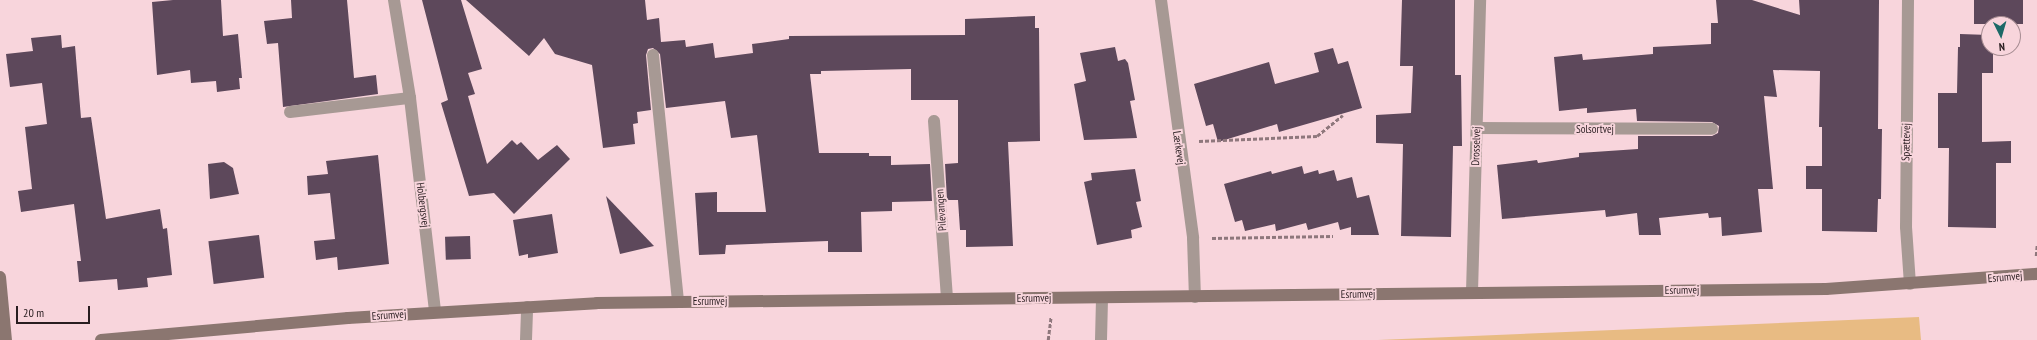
<!DOCTYPE html>
<meta charset="utf-8">
<style>
body{margin:0}
#map{position:relative;width:2037px;height:340px;overflow:hidden;background:#f8d5dc;font-family:"PT Sans Narrow",sans-serif}
div>[style]{position:absolute}
.green>*{inset:0;background:#e8bb83}
.building>*{inset:0;background:#5d485b;transform-origin:0 0}
.path>*{height:2.5px;margin-top:-1.25px;transform-origin:0;background:repeating-linear-gradient(90deg,#8e777c 0 4px,transparent 0 6px)}
.street>*{height:12px;margin:-6px;padding:0 6px;transform-origin:6px;border-radius:6px;background:#a79994}
.secondary>*{height:12px;margin:-6px;padding:0 6px;transform-origin:6px;border-radius:6px;background:#8b7670}
span{translate:-50% -50%;white-space:nowrap;text-align:center;line-height:1.15;-webkit-text-stroke:4px #f8d5dc;paint-order:stroke}
.street-label{font-size:11px;color:#291d20}
.north{position:absolute;left:1981px;top:16px;width:40px;height:40px;box-sizing:border-box;background:#f8d5dc;border:1px solid #a58b91;border-radius:50%;rotate:175deg;font-size:11px;font-weight:700;line-height:16px;text-align:center;color:#291d20}
.north::after{content:'';display:block;margin:auto;width:14px;height:18px;background:#1c6967;clip-path:polygon(50% 0,100% 100%,50% 72%,0 100%)}
.scale{position:absolute;left:16px;top:306px;width:74px;height:18px;box-sizing:border-box;border:2px solid #291d20;border-top:0;padding-left:5px;font-size:12px;line-height:14px;white-space:nowrap;color:#291d20;-webkit-text-stroke:3px #f8d5dc;paint-order:stroke}
</style>
<div id="map">
<div class="green">
<i style="clip-path:polygon(1919px 317px,1921px 340px,1378px 340px)"></i>
</div>
<div class="building">
<i style="clip-path:polygon(173px 0,221px 0,223px 36px,238px 34px,242px 78px,239px 78px,240px 89px,217px 92px,216px 81px,191px 83px,190px 70px,157px 75px,152px 2px)"></i>
<i style="clip-path:polygon(291px 0,347px 0,354px 78px,376px 75px,378px 94px,283px 107px,278px 43px,267px 44px,264px 21px,292px 18px)"></i>
<i style="clip-path:polygon(422px 0,461px 0,482px 69px,468px 73px,475px 94px,468px 96px,487px 164px,512px 140px,517px 145px,521px 142px,538px 160px,557px 145px,570px 159px,514px 214px,494px 193px,469px 196px,441px 103px,448px 100px)"></i>
<i style="clip-path:polygon(466px 0,645px 0,647px 20px,659px 18px,661px 42px,685px 40px,686px 47px,713px 43px,715px 58px,753px 53px,752px 44px,789px 39px,789px 36px,965px 35px,965px 19px,1035px 16px,1035px 28px,1039px 28px,1040px 141px,1008px 142px,1013px 246px,966px 247px,966px 230px,960px 230px,958px 200px,947px 200px,945px 164px,958px 163px,958px 100px,911px 100px,911px 69px,821px 71px,821px 74px,810px 74px,819px 153px,869px 153px,869px 156px,891px 156px,891px 165px,930px 164px,932px 201px,892px 202px,892px 211px,861px 212px,862px 252px,828px 252px,828px 241px,726px 245px,725px 254px,699px 255px,695px 193px,717px 192px,717px 212px,766px 212px,757px 135px,731px 138px,725px 101px,666px 108px,660px 54px,653px 48px,648px 49px,646px 55px,651px 110px,637px 112px,638px 123px,633px 124px,635px 144px,603px 148px,592px 65px,555px 54px,544px 38px,529px 56px)"></i>
<i style="clip-path:polygon(1402px 0,1455px 0,1455px 75px,1461px 75px,1462px 146px,1453px 146px,1451px 237px,1401px 236px,1403px 144px,1376px 143px,1376px 115px,1411px 113px,1413px 66px,1400px 66px)"></i>
<i style="clip-path:polygon(1716px 0,1752px 0,1800px 15px,1799px 0,1879px 0,1878px 129px,1882px 129px,1881px 199px,1878px 199px,1877px 232px,1822px 231px,1822px 189px,1806px 189px,1806px 166px,1822px 166px,1822px 127px,1819px 127px,1820px 71px,1773px 70px,1777px 97px,1764px 96px,1773px 189px,1758px 189px,1762px 232px,1722px 236px,1721px 217px,1709px 218px,1708px 213px,1659px 218px,1661px 235px,1639px 235px,1637px 213px,1606px 217px,1605px 210px,1502px 219px,1497px 165px,1537px 160px,1538px 163px,1579px 157px,1579px 153px,1638px 149px,1638px 136px,1712px 136px,1718px 133px,1719px 126px,1712px 122px,1637px 121px,1636px 109px,1587px 113px,1587px 108px,1559px 111px,1554px 57px,1582px 54px,1583px 60px,1653px 54px,1653px 47px,1711px 44px,1711px 23px,1718px 23px)"></i>
<i style="left:1974px;top:0;width:49px;height:24px"></i>
<i style="clip-path:polygon(1960px 34px,1989px 35px,1989px 48px,1993px 48px,1993px 73px,1982px 73px,1982px 142px,2011px 141px,2011px 163px,1996px 163px,1996px 228px,1948px 227px,1949px 148px,1938px 148px,1938px 93px,1957px 93px,1958px 47px,1960px 47px)"></i>
<i style="clip-path:polygon(61px 35px,62px 48px,75px 46px,81px 118px,91px 117px,106px 219px,160px 209px,163px 229px,167px 228px,172px 275px,147px 278px,148px 287px,118px 290px,117px 279px,79px 282px,77px 261px,81px 261px,74px 204px,21px 212px,18px 191px,32px 189px,25px 127px,47px 124px,42px 83px,10px 87px,6px 54px,33px 51px,31px 38px)"></i>
<i style="clip-path:polygon(1115px 47px,1118px 61px,1125px 59px,1128px 63px,1135px 100px,1130px 101px,1137px 138px,1084px 140px,1074px 84px,1086px 81px,1080px 53px)"></i>
<i style="clip-path:polygon(1333px 48px,1338px 64px,1348px 61px,1362px 108px,1279px 132px,1277px 124px,1218px 142px,1213px 124px,1206px 126px,1194px 84px,1269px 62px,1275px 84px,1319px 72px,1314px 53px)"></i>
<i style="clip-path:polygon(378px 155px,389px 264px,338px 270px,337px 257px,316px 260px,314px 241px,335px 239px,330px 193px,308px 195px,307px 176px,328px 174px,326px 161px)"></i>
<i style="clip-path:polygon(224px 162px,233px 168px,239px 194px,210px 199px,208px 164px)"></i>
<i style="clip-path:polygon(1302px 166px,1304px 174px,1318px 170px,1319px 174px,1334px 170px,1337px 181px,1352px 177px,1357px 198px,1369px 195px,1379px 235px,1351px 235px,1351px 227px,1340px 230px,1338px 222px,1308px 230px,1306px 223px,1276px 231px,1275px 224px,1245px 231px,1242px 220px,1235px 222px,1224px 184px,1271px 171px,1272px 174px)"></i>
<i style="clip-path:polygon(1135px 169px,1141px 201px,1136px 202px,1142px 227px,1131px 230px,1132px 238px,1097px 245px,1084px 182px,1092px 180px,1091px 173px)"></i>
<i style="clip-path:polygon(606px 196px,654px 246px,620px 254px)"></i>
<i style="clip-path:polygon(552px 214px,558px 253px,528px 258px,528px 254px,519px 256px,513px 220px)"></i>
<i style="left:259px;top:235px;width:43px;height:51px;rotate:83deg"></i>
<i style="left:470px;top:236px;width:23px;height:25px;rotate:88deg"></i>
</div>
<div class="path">
<i style="left:1199px;top:141px;width:118px;rotate:-2.4deg"></i>
<i style="left:1317px;top:136px;width:33px;rotate:-39deg"></i>
<i style="left:1212px;top:238px;width:121px;rotate:-0.9deg"></i>
<i style="left:2036px;top:256px;width:11px;rotate:-85deg"></i>
<i style="left:1048px;top:340px;width:23px;rotate:-83deg"></i>
</div>
<div class="street">
<i style="left:394px;top:0;width:99px;rotate:80.7deg"></i>
<i style="left:410px;top:98px;width:215px;rotate:83.3deg"></i>
<i style="left:1161px;top:0;width:240px;rotate:82.3deg"></i>
<i style="left:1193px;top:238px;width:59px;rotate:88.1deg"></i>
<i style="left:1908px;top:0;width:227px;rotate:90.5deg"></i>
<i style="left:1906px;top:227px;width:57px;rotate:86deg"></i>
<i style="left:653px;top:55px;width:248px;rotate:84.2deg"></i>
<i style="left:290px;top:112px;width:121px;rotate:-6.7deg"></i>
<i style="left:934px;top:121px;width:178px;rotate:85.8deg"></i>
<i style="left:1477px;top:128px;width:235px;rotate:0.2deg"></i>
<i style="left:1472px;top:292px;width:292px;rotate:-88.4deg"></i>
<i style="left:526px;top:340px;width:33px;rotate:-88deg"></i>
<i style="left:1101px;top:340px;width:42px;rotate:-88.6deg"></i>
</div>
<div class="secondary">
<i style="left:0;top:277px;width:63px;rotate:84.6deg"></i>
<i style="left:101px;top:340px;width:248px;rotate:-5.1deg"></i>
<i style="left:348px;top:318px;width:249px;rotate:-3.4deg"></i>
<i style="left:597px;top:303px;width:1229px;rotate:-0.65deg"></i>
<i style="left:1826px;top:289px;width:212px;rotate:-4.1deg"></i>
</div>
<div class="street-label">
<span style="left:1595px;top:129px">Solsortvej</span>
<span style="left:1906px;top:142px;rotate:-89deg">Spættevej</span>
<span style="left:1476px;top:146px;rotate:-88deg">Drosselvej</span>
<span style="left:1179px;top:148px;rotate:82deg">Lærkevej</span>
<span style="left:423px;top:205px;rotate:83deg">Holbergsvej</span>
<span style="left:941px;top:210px;rotate:-94deg">Pilevangen</span>
<span style="left:2005px;top:277px;rotate:-5deg">Esrumvej</span>
<span style="left:1682px;top:290px;rotate:-1deg">Esrumvej</span>
<span style="left:1358px;top:294px;rotate:-1deg">Esrumvej</span>
<span style="left:1034px;top:298px;rotate:-1deg">Esrumvej</span>
<span style="left:710px;top:301px">Esrumvej</span>
<span style="left:389px;top:315px;rotate:-4deg">Esrumvej</span>
</div>
<div class="north">N</div>
<div class="scale">20 m</div>
</div>
